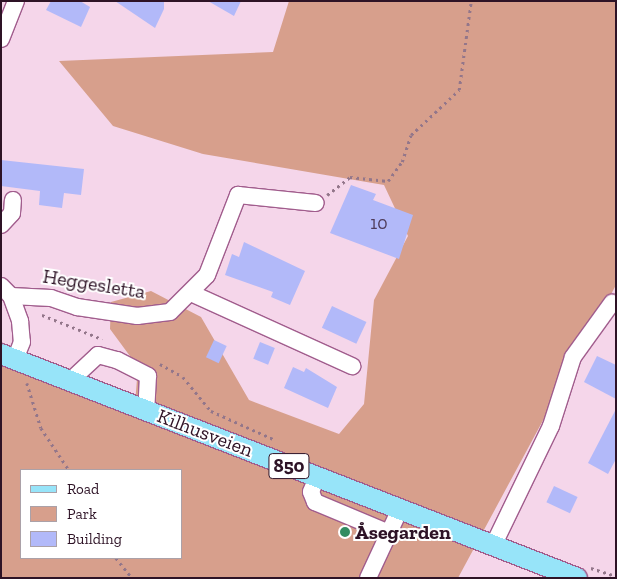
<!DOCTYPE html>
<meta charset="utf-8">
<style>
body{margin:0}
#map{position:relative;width:617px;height:579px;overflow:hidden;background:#f5d6ea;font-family:"Zilla Slab",serif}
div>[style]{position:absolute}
.green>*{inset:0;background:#d79f8c}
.building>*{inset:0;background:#b2b9f9;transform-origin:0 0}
.path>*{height:2.5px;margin-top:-1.25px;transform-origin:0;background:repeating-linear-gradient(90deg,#93768a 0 2.5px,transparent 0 6.5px)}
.roads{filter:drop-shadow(1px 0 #a15d8d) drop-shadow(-1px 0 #a15d8d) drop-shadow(0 1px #a15d8d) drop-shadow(0 -1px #a15d8d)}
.minor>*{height:16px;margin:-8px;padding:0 8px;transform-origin:8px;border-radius:8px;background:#fff}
.major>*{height:20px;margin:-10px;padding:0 10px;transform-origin:10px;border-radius:10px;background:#97e4f9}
.dots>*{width:14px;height:14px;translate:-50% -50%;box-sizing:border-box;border:2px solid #fff;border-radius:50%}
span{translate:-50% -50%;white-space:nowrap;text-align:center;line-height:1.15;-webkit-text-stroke:4px #fff;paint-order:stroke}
.number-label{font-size:18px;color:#4f3c5b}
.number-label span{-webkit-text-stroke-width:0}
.shield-label span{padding:1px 4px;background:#fff;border:1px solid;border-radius:4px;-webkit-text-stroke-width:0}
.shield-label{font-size:19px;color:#2e1326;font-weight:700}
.street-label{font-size:20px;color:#2e1326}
.poi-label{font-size:20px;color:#2e1326;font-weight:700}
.left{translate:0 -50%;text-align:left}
.frame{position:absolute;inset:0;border:2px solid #2e1326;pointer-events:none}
.legend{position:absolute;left:20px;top:469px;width:162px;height:90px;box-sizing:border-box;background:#fff;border:1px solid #aba1a8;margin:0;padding:6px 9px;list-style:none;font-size:15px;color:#2e1326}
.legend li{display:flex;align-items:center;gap:10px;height:25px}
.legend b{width:25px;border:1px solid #aba1a8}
</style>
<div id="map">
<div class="green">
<i style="clip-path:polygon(evenodd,289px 1px,616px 1px,616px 285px,458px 578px,1px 578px,1px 363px,134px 416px,138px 367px,110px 329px,111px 302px,151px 291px,201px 317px,249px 400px,339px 434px,364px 404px,374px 300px,408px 236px,384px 185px,203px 154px,113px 126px,59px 61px,273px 52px,289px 1px,21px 470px,181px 470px,181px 558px,21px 558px,21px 470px)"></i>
</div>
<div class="building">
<i style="clip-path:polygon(51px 1px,80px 1px,90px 7px,81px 27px,46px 10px)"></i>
<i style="clip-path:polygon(115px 1px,164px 1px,164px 9px,155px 28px)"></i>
<i style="clip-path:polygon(208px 1px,241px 1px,234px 16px)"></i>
<i style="clip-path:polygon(1px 160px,84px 169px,81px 195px,64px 193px,62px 208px,39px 205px,40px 191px,1px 186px)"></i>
<i style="clip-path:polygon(351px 185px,376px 194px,373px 200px,413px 215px,399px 259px,330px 233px)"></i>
<i style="clip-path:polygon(244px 242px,305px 271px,290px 305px,271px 297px,273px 292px,225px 275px,232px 254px,239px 257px)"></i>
<i style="left:332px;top:306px;width:38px;height:24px;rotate:25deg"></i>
<i style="left:214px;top:340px;width:14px;height:19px;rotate:25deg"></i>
<i style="left:260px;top:342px;width:16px;height:18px;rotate:22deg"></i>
<i style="clip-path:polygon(597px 356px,616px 365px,616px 399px,584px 382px)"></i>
<i style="clip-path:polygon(293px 367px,304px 372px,306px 368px,337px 387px,328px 408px,284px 388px)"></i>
<i style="clip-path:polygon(616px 409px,616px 459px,608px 474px,588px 463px)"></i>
<i style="left:554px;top:486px;width:26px;height:18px;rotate:25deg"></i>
</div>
<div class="path">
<i style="left:327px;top:195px;width:29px;rotate:-38deg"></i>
<i style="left:350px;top:177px;width:38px;rotate:6deg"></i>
<i style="left:388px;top:181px;width:24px;rotate:-54deg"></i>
<i style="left:402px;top:162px;width:28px;rotate:-72deg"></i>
<i style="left:411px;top:135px;width:66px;rotate:-43.2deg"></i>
<i style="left:459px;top:90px;width:90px;rotate:-82.3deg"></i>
<i style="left:42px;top:315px;width:65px;rotate:21.8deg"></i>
<i style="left:160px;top:364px;width:26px;rotate:29deg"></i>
<i style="left:183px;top:377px;width:44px;rotate:50.5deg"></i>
<i style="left:211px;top:411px;width:68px;rotate:24.3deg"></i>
<i style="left:27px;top:383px;width:47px;rotate:72.7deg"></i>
<i style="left:41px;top:428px;width:50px;rotate:56.3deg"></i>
<i style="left:116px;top:558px;width:26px;rotate:51deg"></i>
<i style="left:591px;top:568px;width:26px;rotate:18deg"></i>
</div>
<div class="roads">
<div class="minor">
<i style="left:1px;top:39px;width:41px;rotate:-68.5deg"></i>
<i style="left:1px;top:225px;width:16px;rotate:-47deg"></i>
<i style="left:12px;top:213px;width:13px;rotate:-86deg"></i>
<i style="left:1px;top:286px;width:14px;rotate:45deg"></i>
<i style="left:11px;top:296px;width:27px;rotate:70deg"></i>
<i style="left:20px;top:321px;width:21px;rotate:85deg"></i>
<i style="left:22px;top:342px;width:18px;rotate:112deg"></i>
<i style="left:193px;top:294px;width:175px;rotate:24.4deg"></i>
<i style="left:11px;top:296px;width:40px;rotate:2.9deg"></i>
<i style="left:51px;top:298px;width:28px;rotate:19deg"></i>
<i style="left:77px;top:307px;width:61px;rotate:8.5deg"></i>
<i style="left:137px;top:316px;width:33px;rotate:-7deg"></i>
<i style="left:170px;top:312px;width:52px;rotate:-45deg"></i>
<i style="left:207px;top:275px;width:86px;rotate:-68.8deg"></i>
<i style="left:238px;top:195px;width:78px;rotate:5.9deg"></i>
<i style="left:70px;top:381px;width:38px;rotate:-43deg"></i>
<i style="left:98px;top:355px;width:20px;rotate:15deg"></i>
<i style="left:117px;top:360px;width:35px;rotate:27deg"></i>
<i style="left:148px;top:376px;width:34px;rotate:93deg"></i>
<i style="left:317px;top:477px;width:16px;rotate:112deg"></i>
<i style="left:311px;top:492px;width:11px;rotate:68deg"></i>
<i style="left:315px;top:502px;width:80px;rotate:22.7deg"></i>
<i style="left:493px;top:546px;width:133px;rotate:-64.2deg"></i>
<i style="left:551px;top:426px;width:72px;rotate:-72.3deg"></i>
<i style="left:573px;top:357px;width:67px;rotate:-54.2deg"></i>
<i style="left:368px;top:578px;width:76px;rotate:-65.1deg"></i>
</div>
<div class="major">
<i style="left:1px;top:354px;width:618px;rotate:21.25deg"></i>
</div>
</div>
<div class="dots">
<i style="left:345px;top:532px;background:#328c61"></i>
</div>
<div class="number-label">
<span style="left:379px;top:223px">10</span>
</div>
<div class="shield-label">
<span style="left:289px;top:466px">850</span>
</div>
<div class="street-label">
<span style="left:94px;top:284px;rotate:9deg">Heggesletta</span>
<span style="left:205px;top:433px;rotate:21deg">Kilhusveien</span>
</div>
<div class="poi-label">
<span class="left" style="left:355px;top:532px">Åsegarden</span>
</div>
<div class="frame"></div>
<ul class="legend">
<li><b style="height:6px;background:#97e4f9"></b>Road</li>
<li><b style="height:14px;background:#d79f8c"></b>Park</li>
<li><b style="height:14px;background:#b2b9f9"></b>Building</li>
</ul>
</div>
